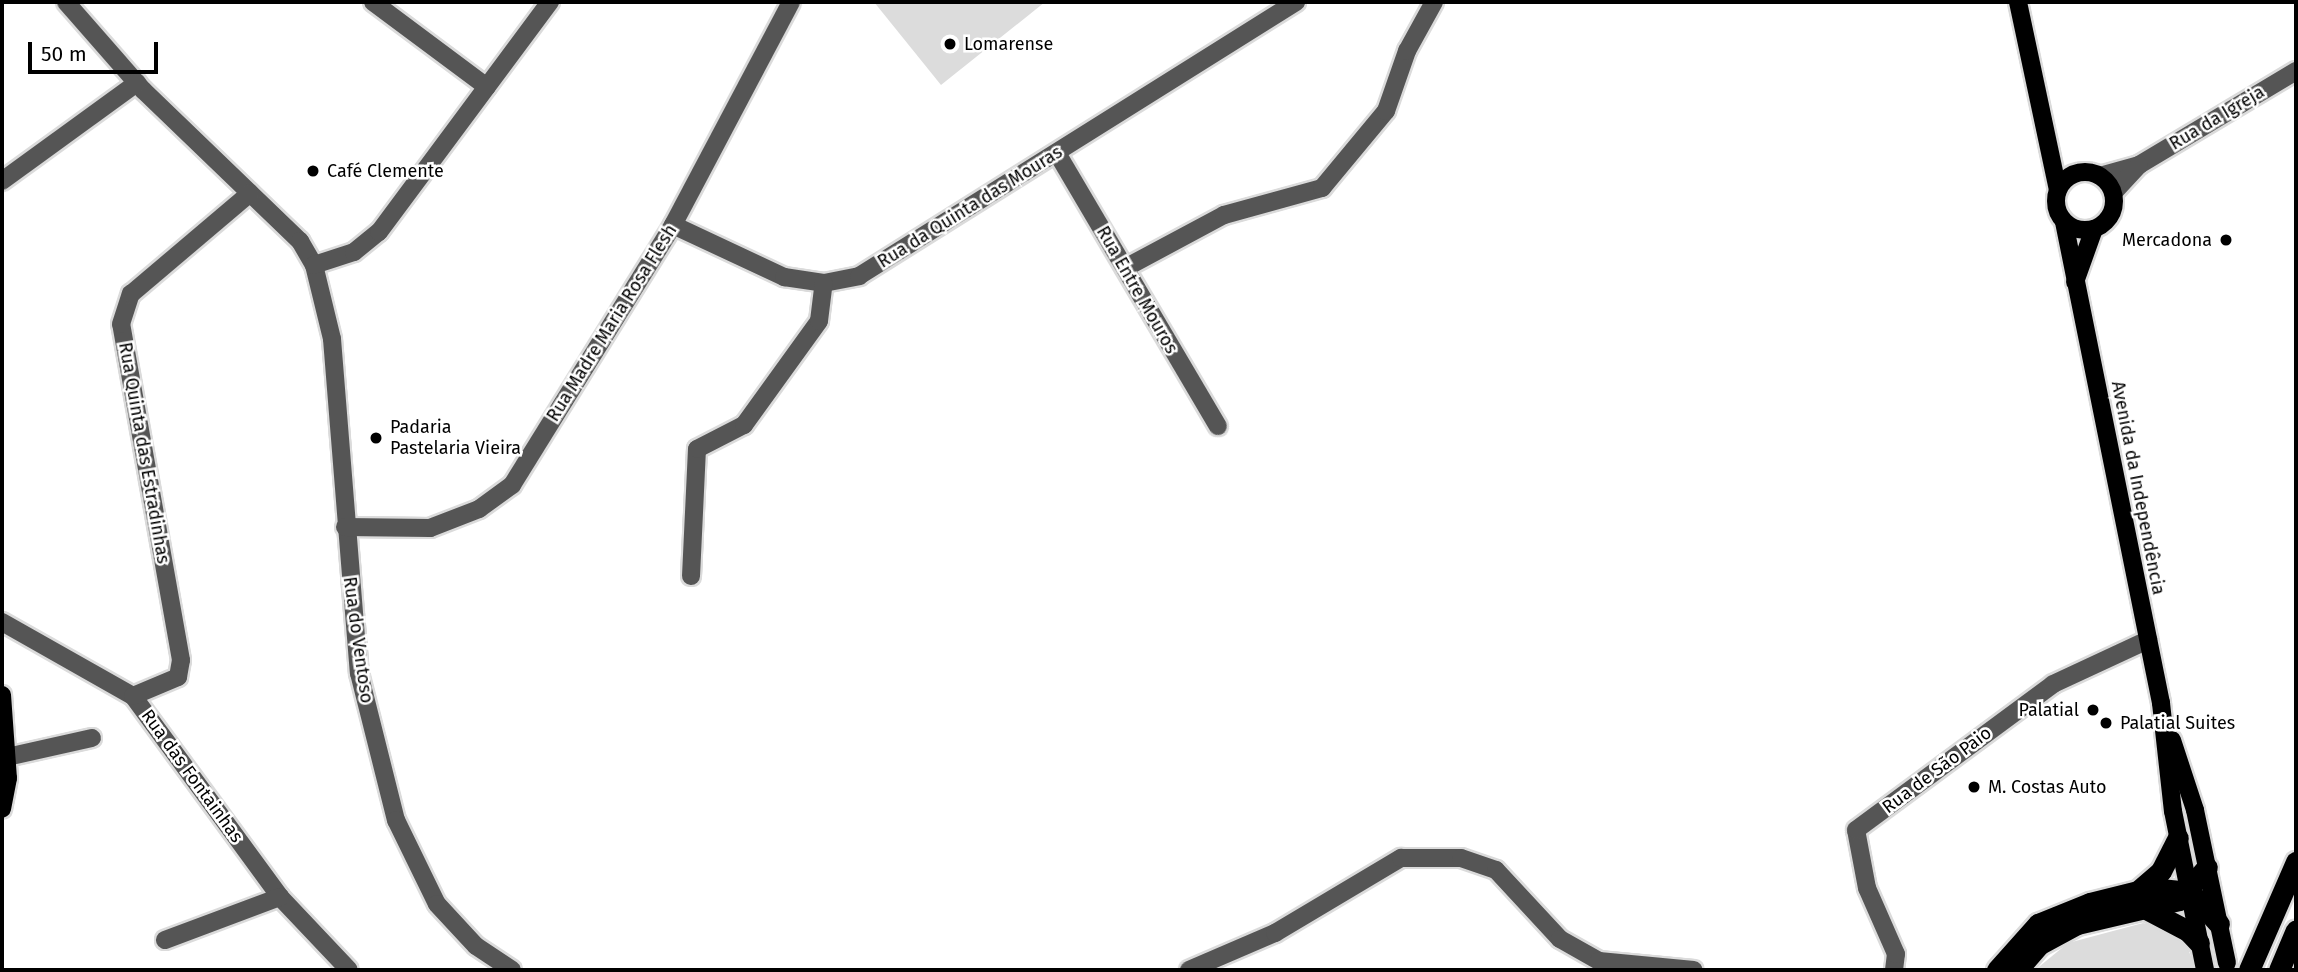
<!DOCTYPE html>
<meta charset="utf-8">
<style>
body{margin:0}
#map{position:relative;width:2298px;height:972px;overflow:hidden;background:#fff;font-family:"Fira Sans",sans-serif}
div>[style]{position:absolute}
.green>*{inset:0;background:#dcdcdc}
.roads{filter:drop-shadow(2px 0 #dbdbdb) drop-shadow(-2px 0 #dbdbdb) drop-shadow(0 2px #dbdbdb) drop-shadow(0 -2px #dbdbdb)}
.minor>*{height:18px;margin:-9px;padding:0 9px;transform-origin:9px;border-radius:9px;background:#555}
.major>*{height:18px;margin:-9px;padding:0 9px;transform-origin:9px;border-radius:9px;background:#000}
.major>.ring{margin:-9px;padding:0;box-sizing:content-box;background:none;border:18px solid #000;border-radius:50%}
.highway>*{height:21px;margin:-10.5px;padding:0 10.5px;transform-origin:10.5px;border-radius:10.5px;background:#000}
.dots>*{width:19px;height:19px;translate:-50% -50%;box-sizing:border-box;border:4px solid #fff;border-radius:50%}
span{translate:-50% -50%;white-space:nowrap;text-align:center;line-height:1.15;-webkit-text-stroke:5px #fff;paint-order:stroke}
.poi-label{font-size:18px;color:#000}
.left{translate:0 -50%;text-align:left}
.right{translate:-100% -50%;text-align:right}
.street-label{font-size:18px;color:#000}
.frame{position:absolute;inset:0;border:4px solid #000;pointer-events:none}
.scale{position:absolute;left:28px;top:42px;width:130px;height:32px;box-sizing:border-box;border:4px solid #000;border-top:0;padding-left:9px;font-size:21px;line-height:24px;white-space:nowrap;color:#000;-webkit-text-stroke:5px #fff;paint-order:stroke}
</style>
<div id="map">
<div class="green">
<i style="clip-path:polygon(874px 2px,1045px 2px,941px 85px)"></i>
<i style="clip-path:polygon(2143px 923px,2164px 928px,2187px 946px,2196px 970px,2035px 970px,2068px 943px)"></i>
</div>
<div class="roads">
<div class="minor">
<i style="left:66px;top:2px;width:117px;rotate:48.8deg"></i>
<i style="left:143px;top:90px;width:218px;rotate:43.9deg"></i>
<i style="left:300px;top:241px;width:28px;rotate:60deg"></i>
<i style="left:314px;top:265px;width:76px;rotate:76.3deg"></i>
<i style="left:332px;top:339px;width:335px;rotate:85.4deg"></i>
<i style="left:359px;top:673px;width:152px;rotate:75.9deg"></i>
<i style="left:396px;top:820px;width:93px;rotate:64deg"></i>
<i style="left:437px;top:904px;width:57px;rotate:47.1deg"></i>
<i style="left:476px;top:946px;width:43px;rotate:33.7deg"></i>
<i style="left:373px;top:2px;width:142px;rotate:36.7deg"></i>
<i style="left:1057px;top:153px;width:317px;rotate:59.5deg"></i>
<i style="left:2100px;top:176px;width:41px;rotate:-15.8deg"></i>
<i style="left:2139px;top:165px;width:183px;rotate:-30.9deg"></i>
<i style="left:2px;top:181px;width:167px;rotate:-36deg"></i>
<i style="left:2113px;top:193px;width:38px;rotate:-47deg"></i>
<i style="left:673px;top:225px;width:123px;rotate:25.1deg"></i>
<i style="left:784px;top:277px;width:40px;rotate:8.5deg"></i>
<i style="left:824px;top:283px;width:36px;rotate:-11deg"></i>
<i style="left:859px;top:276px;width:516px;rotate:-32.09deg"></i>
<i style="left:314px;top:265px;width:42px;rotate:-18deg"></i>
<i style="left:354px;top:252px;width:32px;rotate:-39deg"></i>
<i style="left:379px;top:232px;width:287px;rotate:-53.4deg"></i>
<i style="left:1125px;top:268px;width:112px;rotate:-28.2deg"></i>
<i style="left:1224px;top:215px;width:102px;rotate:-15.4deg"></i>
<i style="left:1322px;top:188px;width:100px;rotate:-50.3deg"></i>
<i style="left:1386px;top:111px;width:64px;rotate:-70.7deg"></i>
<i style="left:1407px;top:51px;width:56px;rotate:-61.1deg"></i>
<i style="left:345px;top:527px;width:85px;rotate:0.7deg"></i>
<i style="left:430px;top:528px;width:53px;rotate:-21.2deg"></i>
<i style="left:479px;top:509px;width:41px;rotate:-36deg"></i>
<i style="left:512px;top:485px;width:306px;rotate:-58.2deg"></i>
<i style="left:673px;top:225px;width:252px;rotate:-62.1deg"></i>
<i style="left:691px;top:576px;width:127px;rotate:-87.3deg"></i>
<i style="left:697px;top:449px;width:53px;rotate:-27.1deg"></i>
<i style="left:744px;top:425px;width:128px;rotate:-54.2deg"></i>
<i style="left:819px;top:321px;width:38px;rotate:-83deg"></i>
<i style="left:2px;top:622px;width:150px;rotate:29.5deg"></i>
<i style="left:133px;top:696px;width:249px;rotate:53.8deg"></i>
<i style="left:280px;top:897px;width:100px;rotate:46.6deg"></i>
<i style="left:133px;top:696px;width:49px;rotate:-22.9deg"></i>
<i style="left:178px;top:677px;width:17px;rotate:-80deg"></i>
<i style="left:181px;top:660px;width:341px;rotate:-100.1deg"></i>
<i style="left:121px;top:324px;width:32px;rotate:-72deg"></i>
<i style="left:131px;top:294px;width:156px;rotate:-40.3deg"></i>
<i style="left:7px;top:757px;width:87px;rotate:-12.6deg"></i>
<i style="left:165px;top:940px;width:123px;rotate:-20.5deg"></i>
<i style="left:1189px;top:970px;width:94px;rotate:-23.3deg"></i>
<i style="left:1275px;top:933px;width:147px;rotate:-30.8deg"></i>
<i style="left:1401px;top:858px;width:60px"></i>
<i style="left:1461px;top:858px;width:37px;rotate:19deg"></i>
<i style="left:1496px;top:870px;width:94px;rotate:47.2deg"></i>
<i style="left:1560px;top:939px;width:45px;rotate:29.4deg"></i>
<i style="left:1599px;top:961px;width:95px;rotate:5.4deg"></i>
<i style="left:1894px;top:970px;width:16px;rotate:-83deg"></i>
<i style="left:1896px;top:954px;width:72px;rotate:-113.7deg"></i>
<i style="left:1867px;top:888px;width:59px;rotate:-100.7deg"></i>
<i style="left:1856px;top:830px;width:245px;rotate:-36.5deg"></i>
<i style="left:2053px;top:684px;width:105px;rotate:-24.9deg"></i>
</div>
<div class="major">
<i style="left:2018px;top:2px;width:192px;rotate:78deg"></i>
<i class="ring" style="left:2056px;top:172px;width:40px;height:40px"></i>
<i style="left:2064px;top:222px;width:491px;rotate:78.6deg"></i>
<i style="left:2161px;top:703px;width:109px;rotate:83.7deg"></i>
<i style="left:2173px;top:811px;width:162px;rotate:78.6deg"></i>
<i style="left:2075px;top:282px;width:56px;rotate:-70.3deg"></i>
<i style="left:2px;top:695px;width:83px;rotate:85.9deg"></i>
<i style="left:8px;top:778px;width:31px;rotate:101deg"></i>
<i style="left:2172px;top:740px;width:74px;rotate:71.8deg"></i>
<i style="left:2195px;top:810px;width:156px;rotate:78.2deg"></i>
</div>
<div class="highway">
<i style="left:2138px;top:891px;width:30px;rotate:-41deg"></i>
<i style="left:2161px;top:871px;width:37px;rotate:-63deg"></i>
<i style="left:2148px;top:910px;width:45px;rotate:27.7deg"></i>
<i style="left:2188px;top:931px;width:16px;rotate:47deg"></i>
<i style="left:1997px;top:970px;width:62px;rotate:-48.3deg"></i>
<i style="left:2038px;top:924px;width:56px;rotate:-22deg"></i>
<i style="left:2090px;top:903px;width:62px;rotate:-14deg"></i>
<i style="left:2150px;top:888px;width:40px;rotate:5.7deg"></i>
<i style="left:2190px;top:892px;width:43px;rotate:47.8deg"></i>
<i style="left:2017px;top:970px;width:35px;rotate:-49deg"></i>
<i style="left:2040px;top:944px;width:42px;rotate:-28.4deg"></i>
<i style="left:2077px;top:924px;width:105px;rotate:-13.2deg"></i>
<i style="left:2179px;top:900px;width:43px;rotate:-49.7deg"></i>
<i style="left:2249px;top:970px;width:118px;rotate:-66.5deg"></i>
<i style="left:2279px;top:970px;width:43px;rotate:-67deg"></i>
</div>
</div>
<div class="dots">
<i style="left:950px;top:44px;background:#000"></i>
<i style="left:313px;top:171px;background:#000"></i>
<i style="left:2226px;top:240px;background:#000"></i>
<i style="left:376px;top:438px;background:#000"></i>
<i style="left:2093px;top:710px;background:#000"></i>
<i style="left:2106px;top:723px;background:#000"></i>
<i style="left:1974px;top:787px;background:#000"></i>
</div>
<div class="poi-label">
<span class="left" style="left:964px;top:44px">Lomarense</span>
<span class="left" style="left:327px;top:171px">Café Clemente</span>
<span class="right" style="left:2212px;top:240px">Mercadona</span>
<span class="left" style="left:390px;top:438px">Padaria<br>Pastelaria Vieira</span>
<span class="right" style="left:2079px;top:710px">Palatial</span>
<span class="left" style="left:2120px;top:723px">Palatial Suites</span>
<span class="left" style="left:1988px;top:787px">M. Costas Auto</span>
</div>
<div class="street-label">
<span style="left:2217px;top:118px;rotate:-31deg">Rua da Igreja</span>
<span style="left:970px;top:207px;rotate:-32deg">Rua da Quinta das Mouras</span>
<span style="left:1137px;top:290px;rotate:60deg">Rua Entre Mouros</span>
<span style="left:612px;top:323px;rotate:-58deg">Rua Madre Maria Rosa Flesh</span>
<span style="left:144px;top:453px;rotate:80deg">Rua Quinta das Estradinhas</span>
<span style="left:2138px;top:488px;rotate:79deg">Avenida da Independência</span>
<span style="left:358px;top:640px;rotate:82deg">Rua do Ventoso</span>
<span style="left:1937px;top:770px;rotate:-37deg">Rua de São Paio</span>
<span style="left:192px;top:776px;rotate:54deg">Rua das Fontainhas</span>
</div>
<div class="frame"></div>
<div class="scale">50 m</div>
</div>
